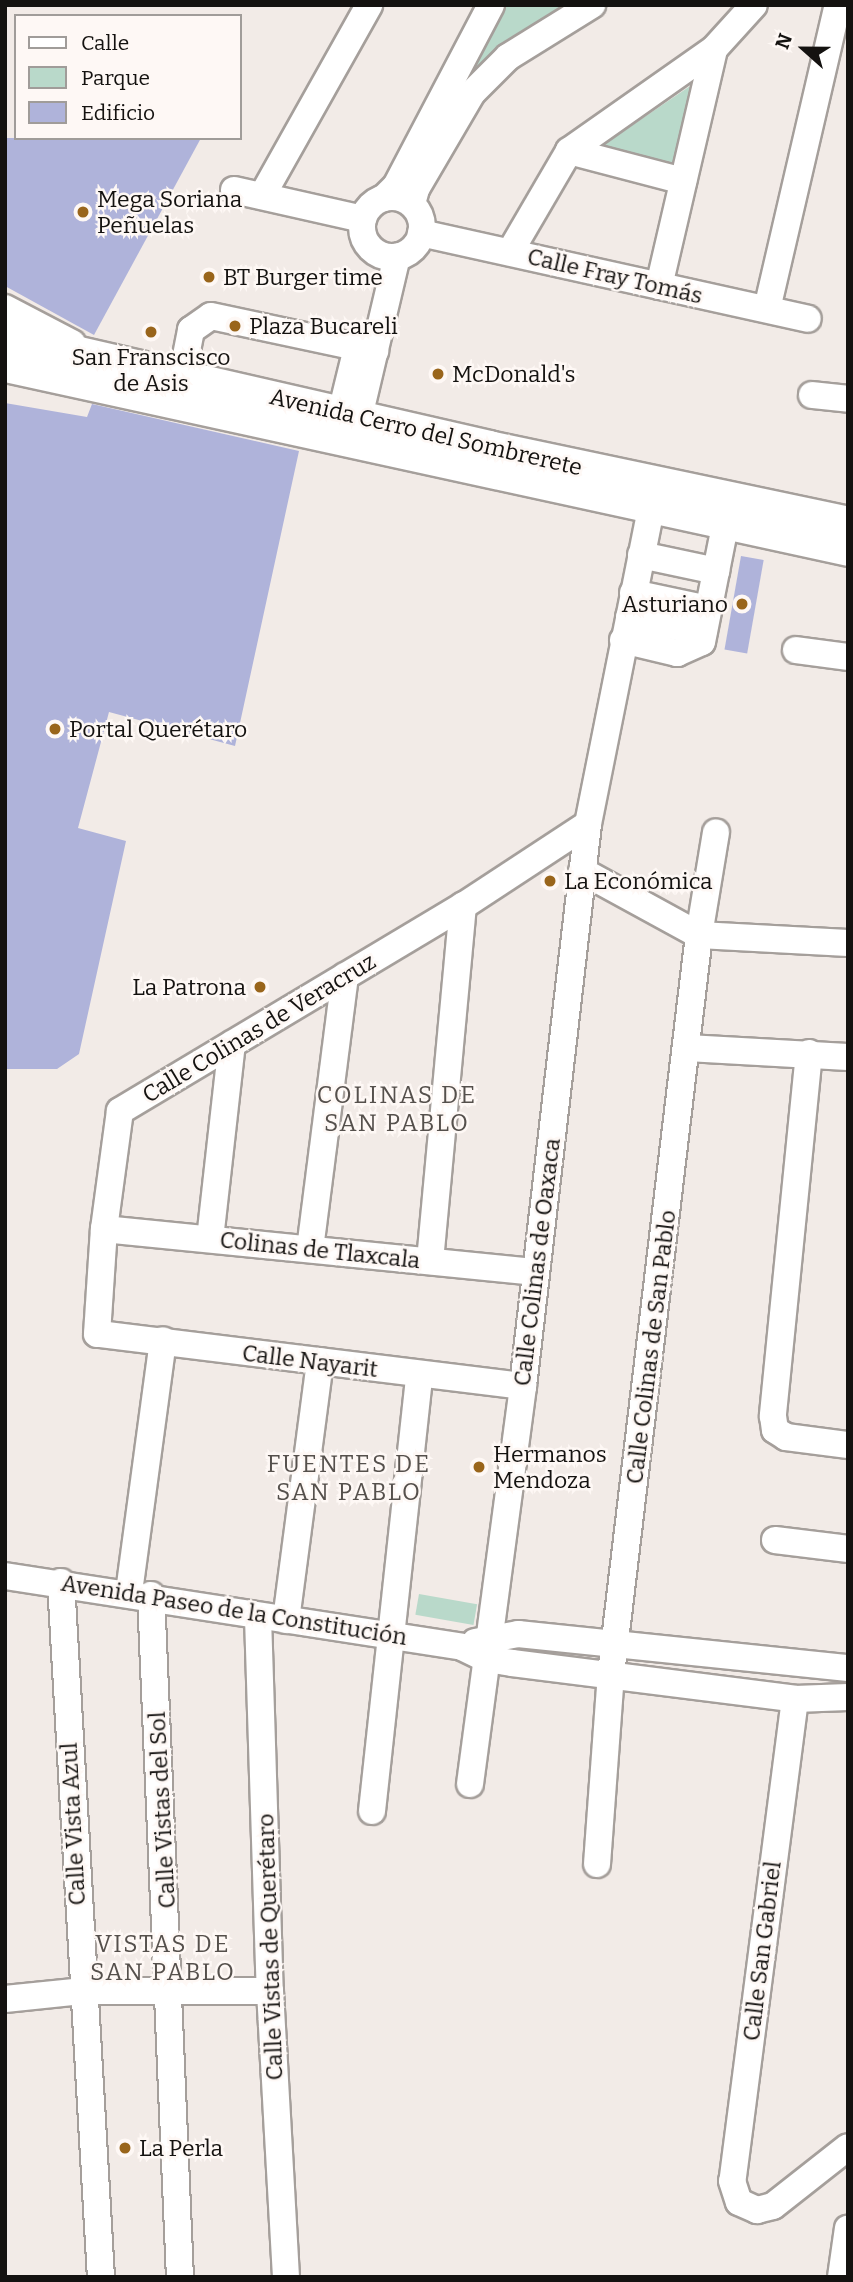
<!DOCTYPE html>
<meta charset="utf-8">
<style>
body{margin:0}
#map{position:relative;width:853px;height:2282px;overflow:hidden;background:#f2ebe7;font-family:Bitter,serif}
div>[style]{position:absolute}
.green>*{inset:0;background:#b9d9ca;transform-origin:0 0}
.building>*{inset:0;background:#afb3da;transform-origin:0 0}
.roads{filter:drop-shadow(2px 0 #a59f9b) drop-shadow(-2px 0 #a59f9b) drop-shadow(0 2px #a59f9b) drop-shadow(0 -2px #a59f9b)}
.minor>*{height:26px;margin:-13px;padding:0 13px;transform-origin:13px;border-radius:13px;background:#fff}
.minor>.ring{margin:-13px;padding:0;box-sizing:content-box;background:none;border:26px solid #fff;border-radius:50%}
.major>*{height:33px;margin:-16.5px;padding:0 16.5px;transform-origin:16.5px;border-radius:16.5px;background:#fff}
.dots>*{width:19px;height:19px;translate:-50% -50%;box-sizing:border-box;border:4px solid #fef8f5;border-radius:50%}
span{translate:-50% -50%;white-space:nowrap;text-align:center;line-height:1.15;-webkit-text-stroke:5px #fef8f5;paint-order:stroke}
.poi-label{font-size:23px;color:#141210}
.left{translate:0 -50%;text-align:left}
.right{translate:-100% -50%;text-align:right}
.street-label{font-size:23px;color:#141210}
.neighbourhood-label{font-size:24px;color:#55504c;letter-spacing:2px}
.frame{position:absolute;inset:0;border:7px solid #141210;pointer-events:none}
.legend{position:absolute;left:14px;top:14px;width:228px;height:126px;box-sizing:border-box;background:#fef8f5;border:2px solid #a09c99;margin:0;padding:9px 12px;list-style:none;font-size:21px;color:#141210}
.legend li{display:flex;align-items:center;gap:14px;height:35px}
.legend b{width:35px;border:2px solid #a09c99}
.north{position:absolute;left:769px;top:14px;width:70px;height:70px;-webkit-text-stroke:5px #fef8f5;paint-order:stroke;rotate:291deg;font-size:19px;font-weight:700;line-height:28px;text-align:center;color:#141210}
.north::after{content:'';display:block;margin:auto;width:24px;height:32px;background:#141210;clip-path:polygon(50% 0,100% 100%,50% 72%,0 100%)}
</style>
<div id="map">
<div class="green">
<i style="clip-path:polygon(505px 5px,571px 5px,466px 81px,495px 23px)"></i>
<i style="clip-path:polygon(696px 82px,676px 170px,596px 150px)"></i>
<i style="left:419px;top:1594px;width:59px;height:21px;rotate:10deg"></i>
</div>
<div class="building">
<i style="clip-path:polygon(5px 138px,201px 138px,94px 335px,5px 286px)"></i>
<i style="clip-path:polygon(5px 403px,87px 417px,92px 404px,299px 451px,235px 746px,109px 712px,78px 828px,126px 841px,79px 1054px,57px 1069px,5px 1069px)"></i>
<i style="left:741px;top:556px;width:23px;height:95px;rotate:10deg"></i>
</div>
<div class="roads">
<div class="minor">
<i style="left:569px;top:151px;width:118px;rotate:14.7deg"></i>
<i style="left:234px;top:190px;width:132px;rotate:12.7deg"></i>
<i style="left:262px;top:196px;width:219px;rotate:-60.7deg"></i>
<i class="ring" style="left:362px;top:197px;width:34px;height:34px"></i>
<i style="left:384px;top:198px;width:17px;rotate:-45deg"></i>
<i style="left:396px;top:186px;width:204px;rotate:-62.3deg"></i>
<i style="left:412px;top:204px;width:16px;rotate:-75deg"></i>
<i style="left:416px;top:189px;width:111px;rotate:-59.7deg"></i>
<i style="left:472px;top:93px;width:51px;rotate:-45deg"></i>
<i style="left:508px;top:57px;width:99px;rotate:-31.8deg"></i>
<i style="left:421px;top:233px;width:396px;rotate:12.5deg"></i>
<i style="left:510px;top:252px;width:117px;rotate:-59.7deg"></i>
<i style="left:569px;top:151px;width:177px;rotate:-35.1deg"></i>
<i style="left:714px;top:49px;width:59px;rotate:-47.7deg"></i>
<i style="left:659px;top:286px;width:243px;rotate:-76.9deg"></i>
<i style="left:5px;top:308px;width:76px;rotate:27.6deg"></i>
<i style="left:767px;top:309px;width:312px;rotate:-76.9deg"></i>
<i style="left:182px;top:376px;width:47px;rotate:-78.9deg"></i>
<i style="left:191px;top:330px;width:24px;rotate:-35deg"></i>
<i style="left:211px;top:316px;width:168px;rotate:12deg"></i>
<i style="left:812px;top:395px;width:36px;rotate:6deg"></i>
<i style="left:341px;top:413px;width:71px;rotate:-76.2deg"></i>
<i style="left:359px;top:417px;width:165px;rotate:-76.7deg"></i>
<i style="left:641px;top:555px;width:77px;rotate:12deg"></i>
<i style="left:633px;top:593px;width:77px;rotate:12deg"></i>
<i style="left:629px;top:617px;width:76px;rotate:11.5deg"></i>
<i style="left:623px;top:640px;width:56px;rotate:13.5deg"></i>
<i style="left:677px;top:653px;width:27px;rotate:-24deg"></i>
<i style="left:702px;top:642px;width:118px;rotate:-78.8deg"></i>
<i style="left:796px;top:650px;width:52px;rotate:7.7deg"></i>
<i style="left:582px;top:871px;width:133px;rotate:28.7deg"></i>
<i style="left:699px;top:935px;width:149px;rotate:3.1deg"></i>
<i style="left:687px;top:1048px;width:161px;rotate:3.2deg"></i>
<i style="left:809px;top:1053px;width:365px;rotate:95.7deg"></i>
<i style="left:773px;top:1416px;width:14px;rotate:82deg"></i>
<i style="left:775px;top:1430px;width:13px;rotate:32deg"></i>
<i style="left:786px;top:1437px;width:63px;rotate:7.4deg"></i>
<i style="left:104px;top:1229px;width:434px;rotate:5.7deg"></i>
<i style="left:210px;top:1239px;width:196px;rotate:-83.6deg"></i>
<i style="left:310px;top:1249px;width:275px;rotate:-82.7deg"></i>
<i style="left:430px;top:1261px;width:357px;rotate:-84.7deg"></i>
<i style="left:523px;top:1386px;width:429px;rotate:-173deg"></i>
<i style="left:97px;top:1334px;width:105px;rotate:-86.2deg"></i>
<i style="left:104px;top:1229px;width:119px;rotate:-82.3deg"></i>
<i style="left:120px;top:1111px;width:400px;rotate:-30.9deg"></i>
<i style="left:463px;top:906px;width:149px;rotate:-33.3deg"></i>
<i style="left:775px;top:1540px;width:74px;rotate:7deg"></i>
<i style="left:5px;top:1576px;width:462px;rotate:8.8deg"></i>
<i style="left:462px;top:1647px;width:28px;rotate:26deg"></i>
<i style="left:487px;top:1659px;width:25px;rotate:9deg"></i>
<i style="left:512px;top:1663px;width:285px;rotate:7.2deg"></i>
<i style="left:795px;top:1699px;width:53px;rotate:-2.2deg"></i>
<i style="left:61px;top:1582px;width:696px;rotate:86.71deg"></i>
<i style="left:129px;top:1592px;width:254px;rotate:-82.3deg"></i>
<i style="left:151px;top:1595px;width:683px;rotate:87.57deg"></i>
<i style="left:258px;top:1617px;width:374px;rotate:88.2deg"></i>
<i style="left:270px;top:1991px;width:286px;rotate:86.8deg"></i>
<i style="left:286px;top:1620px;width:261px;rotate:-82.5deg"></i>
<i style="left:475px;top:1642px;width:44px;rotate:-10.5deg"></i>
<i style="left:518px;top:1634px;width:332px;rotate:5.9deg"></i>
<i style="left:795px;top:1699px;width:486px;rotate:97.4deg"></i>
<i style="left:732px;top:2181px;width:22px;rotate:72deg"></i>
<i style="left:739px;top:2202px;width:20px;rotate:24deg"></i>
<i style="left:757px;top:2210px;width:16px;rotate:-14deg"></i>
<i style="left:773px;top:2206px;width:95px;rotate:-38.2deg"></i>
<i style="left:470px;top:1784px;width:402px;rotate:-82.4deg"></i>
<i style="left:523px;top:1386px;width:566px;rotate:-83.4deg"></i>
<i style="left:588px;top:824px;width:321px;rotate:-78.7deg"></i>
<i style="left:372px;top:1811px;width:439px;rotate:-83.8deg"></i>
<i style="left:597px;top:1864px;width:191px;rotate:-85.8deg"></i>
<i style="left:611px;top:1674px;width:744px;rotate:-83.21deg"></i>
<i style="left:699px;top:935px;width:104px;rotate:-80.6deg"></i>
<i style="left:5px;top:1999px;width:77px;rotate:-5.9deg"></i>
<i style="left:82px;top:1991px;width:188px"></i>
<i style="left:841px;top:2277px;width:49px;rotate:-81.9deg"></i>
</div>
<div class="major">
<i style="left:5px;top:336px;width:496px;rotate:12.9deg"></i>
<i style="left:488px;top:447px;width:368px;rotate:11.9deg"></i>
<i style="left:5px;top:365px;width:863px;rotate:12.31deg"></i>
</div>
</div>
<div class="dots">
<i style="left:83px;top:212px;background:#99651b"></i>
<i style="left:209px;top:277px;background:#99651b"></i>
<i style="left:235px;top:326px;background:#99651b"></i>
<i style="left:151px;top:332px;background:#99651b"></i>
<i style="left:438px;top:374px;background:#99651b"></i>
<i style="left:742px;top:604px;background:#99651b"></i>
<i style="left:55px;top:729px;background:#99651b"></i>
<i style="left:550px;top:881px;background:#99651b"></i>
<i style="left:260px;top:987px;background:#99651b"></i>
<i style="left:479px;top:1467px;background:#99651b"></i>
<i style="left:125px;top:2148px;background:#99651b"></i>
</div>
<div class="poi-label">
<span class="left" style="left:97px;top:212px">Mega Soriana<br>Peñuelas</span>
<span class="left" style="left:223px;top:277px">BT Burger time</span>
<span class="left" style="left:249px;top:326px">Plaza Bucareli</span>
<span style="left:151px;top:370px">San Franscisco<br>de Asis</span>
<span class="left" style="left:452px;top:374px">McDonald's</span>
<span class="right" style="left:728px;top:604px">Asturiano</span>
<span class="left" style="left:69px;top:729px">Portal Querétaro</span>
<span class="left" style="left:564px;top:881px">La Económica</span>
<span class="right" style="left:246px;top:987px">La Patrona</span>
<span class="left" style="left:493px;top:1467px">Hermanos<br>Mendoza</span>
<span class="left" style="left:139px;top:2148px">La Perla</span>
</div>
<div class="street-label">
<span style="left:615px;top:276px;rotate:13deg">Calle Fray Tomás</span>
<span style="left:426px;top:432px;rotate:13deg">Avenida Cerro del Sombrerete</span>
<span style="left:259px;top:1028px;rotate:-31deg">Calle Colinas de Veracruz</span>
<span style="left:320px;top:1250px;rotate:6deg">Colinas de Tlaxcala</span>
<span style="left:537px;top:1262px;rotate:-83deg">Calle Colinas de Oaxaca</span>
<span style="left:651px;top:1347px;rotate:-83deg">Calle Colinas de San Pablo</span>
<span style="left:310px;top:1361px;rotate:7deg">Calle Nayarit</span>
<span style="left:234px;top:1610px;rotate:9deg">Avenida Paseo de la Constitución</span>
<span style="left:162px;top:1810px;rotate:-93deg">Calle Vistas del Sol</span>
<span style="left:73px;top:1824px;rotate:-93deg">Calle Vista Azul</span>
<span style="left:270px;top:1947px;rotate:-92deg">Calle Vistas de Querétaro</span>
<span style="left:762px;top:1951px;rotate:-83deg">Calle San Gabriel</span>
</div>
<div class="neighbourhood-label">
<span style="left:397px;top:1110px">COLINAS DE<br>SAN PABLO</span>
<span style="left:349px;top:1479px">FUENTES DE<br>SAN PABLO</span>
<span style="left:163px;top:1959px">VISTAS DE<br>SAN PABLO</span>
</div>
<div class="frame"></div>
<ul class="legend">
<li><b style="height:9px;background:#fff"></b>Calle</li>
<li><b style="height:19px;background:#b9d9ca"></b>Parque</li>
<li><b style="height:19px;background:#afb3da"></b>Edificio</li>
</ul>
<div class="north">N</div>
</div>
